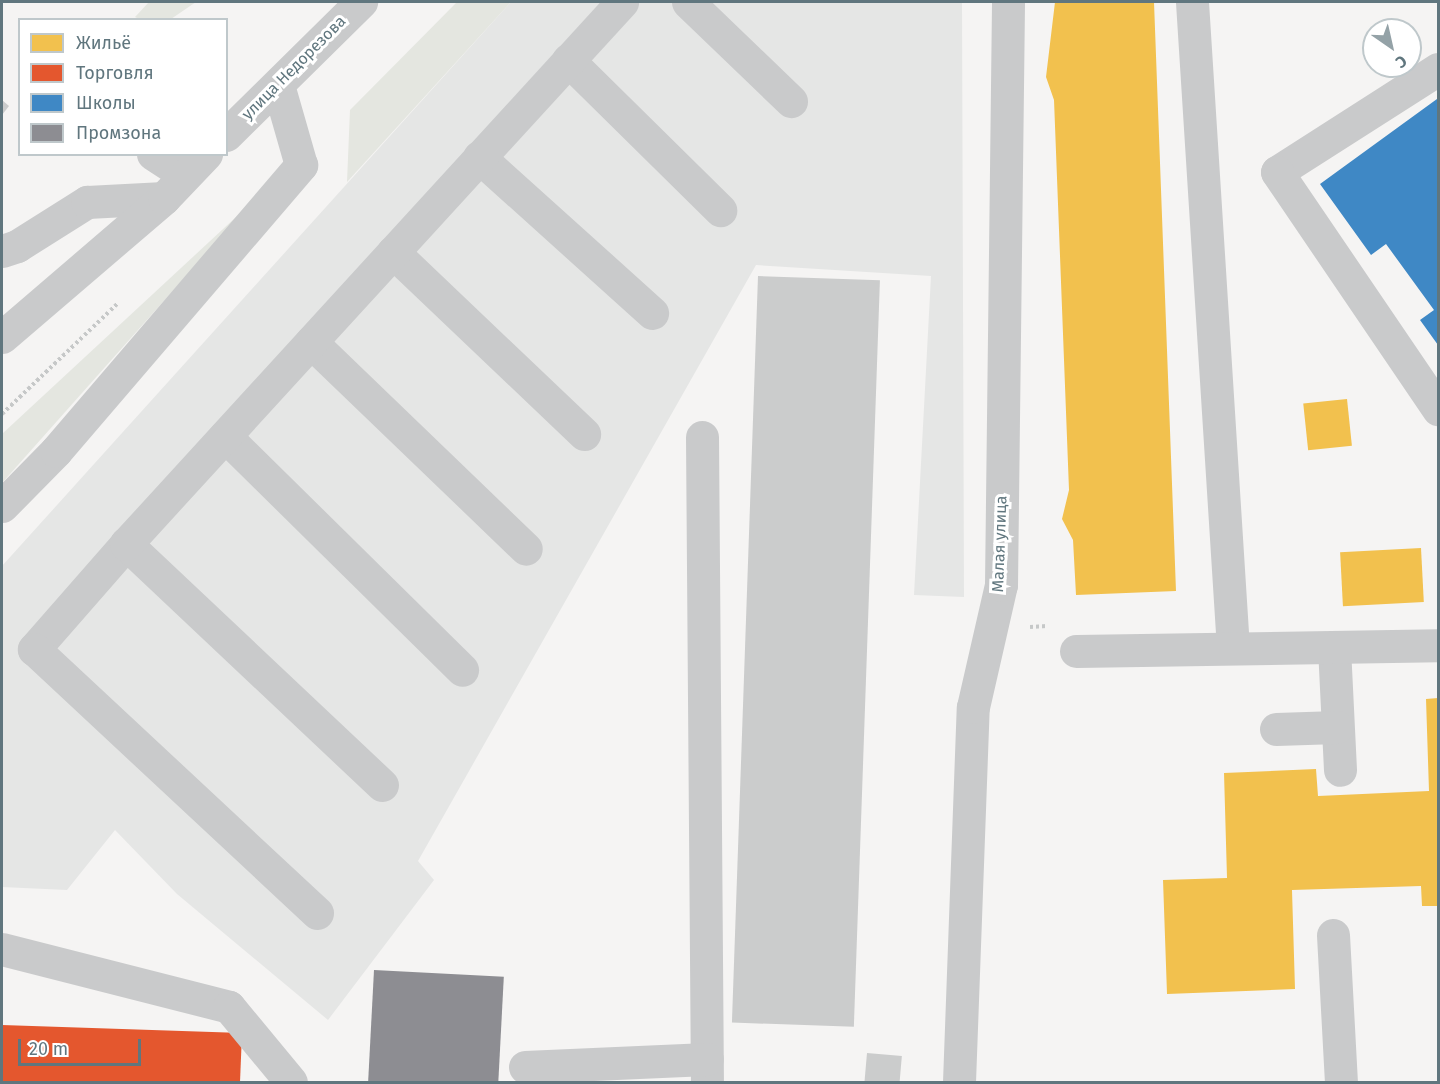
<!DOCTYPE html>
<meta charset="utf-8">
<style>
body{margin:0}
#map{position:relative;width:1440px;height:1084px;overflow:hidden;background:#f5f4f3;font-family:"Fira Sans",sans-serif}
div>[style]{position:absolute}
.built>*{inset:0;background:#e5e6e5}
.green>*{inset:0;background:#e4e6e0}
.homes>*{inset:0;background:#f2c14e;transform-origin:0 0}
.shops>*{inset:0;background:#e4572e}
.schools>*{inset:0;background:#3f88c5}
.industry>*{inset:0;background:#8d8d92;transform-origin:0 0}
.building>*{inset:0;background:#cbcccc;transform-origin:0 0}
.path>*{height:4px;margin-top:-2px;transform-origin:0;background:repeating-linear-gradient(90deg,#c6c8c8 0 3px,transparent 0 6px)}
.minor>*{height:33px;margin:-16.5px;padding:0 16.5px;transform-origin:16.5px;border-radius:16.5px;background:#c9cacb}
span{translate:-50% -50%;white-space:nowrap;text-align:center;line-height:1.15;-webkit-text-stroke:6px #fff;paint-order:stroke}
.street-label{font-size:16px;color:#60767e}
.frame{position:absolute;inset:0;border:3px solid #60767e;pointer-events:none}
.legend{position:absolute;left:18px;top:18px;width:210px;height:138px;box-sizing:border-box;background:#fff;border:2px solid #bfc8cb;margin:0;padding:8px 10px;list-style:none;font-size:18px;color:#60767e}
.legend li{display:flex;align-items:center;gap:12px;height:30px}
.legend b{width:30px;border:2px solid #bfc8cb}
.north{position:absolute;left:1362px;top:18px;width:60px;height:60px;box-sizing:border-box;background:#fff;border:2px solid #bfc8cb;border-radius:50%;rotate:146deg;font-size:16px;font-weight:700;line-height:24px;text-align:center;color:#60767e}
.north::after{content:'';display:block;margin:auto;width:21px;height:27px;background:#94a2a7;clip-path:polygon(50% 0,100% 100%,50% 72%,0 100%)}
.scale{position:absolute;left:18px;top:1039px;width:123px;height:27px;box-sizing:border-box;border:3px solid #60767e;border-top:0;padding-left:8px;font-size:18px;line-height:21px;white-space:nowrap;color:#60767e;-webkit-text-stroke:4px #fff;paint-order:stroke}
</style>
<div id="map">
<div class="built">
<i style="clip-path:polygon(511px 2px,962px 2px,964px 597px,914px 595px,931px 276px,756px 265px,418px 861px,434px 880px,328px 1020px,177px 894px,115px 830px,67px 890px,2px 887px,2px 566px)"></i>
</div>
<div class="green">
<i style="clip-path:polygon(149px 2px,196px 2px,171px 19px,139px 19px,135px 17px)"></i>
<i style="clip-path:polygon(457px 2px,511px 2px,347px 182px,350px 110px)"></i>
<i style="clip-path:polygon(250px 204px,2px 483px,2px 434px)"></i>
</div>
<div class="homes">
<i style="clip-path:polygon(1055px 2px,1154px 2px,1176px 591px,1076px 595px,1073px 540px,1062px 519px,1069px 490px,1054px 100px,1046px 77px)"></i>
<i style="left:1347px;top:399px;width:47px;height:44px;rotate:84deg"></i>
<i style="left:1421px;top:548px;width:54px;height:81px;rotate:87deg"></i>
<i style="clip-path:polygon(1438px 698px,1438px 906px,1422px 906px,1421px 886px,1292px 890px,1295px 989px,1167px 994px,1163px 880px,1227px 878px,1224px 773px,1316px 769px,1318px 796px,1429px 791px,1426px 699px)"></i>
</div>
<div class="shops">
<i style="clip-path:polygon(2px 1025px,242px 1033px,240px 1082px,2px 1082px)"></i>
</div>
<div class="schools">
<i style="clip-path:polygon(1437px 99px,1438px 101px,1438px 345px,1420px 320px,1434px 310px,1386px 244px,1371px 255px,1320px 184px)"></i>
</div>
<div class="industry">
<i style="left:374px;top:970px;width:130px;height:112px;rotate:3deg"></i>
</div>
<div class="building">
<i style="clip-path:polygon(2px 100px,9px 106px,2px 115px)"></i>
<i style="left:758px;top:276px;width:122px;height:747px;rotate:2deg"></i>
<i style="left:867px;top:1053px;width:35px;height:29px;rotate:5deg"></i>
</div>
<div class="path">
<i style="left:2px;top:414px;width:161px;rotate:-43.7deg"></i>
<i style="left:1030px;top:627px;width:17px;rotate:-3deg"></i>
</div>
<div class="minor">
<i style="left:688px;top:2px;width:143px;rotate:43.9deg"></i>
<i style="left:1192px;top:2px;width:647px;rotate:86.37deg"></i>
<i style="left:568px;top:60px;width:214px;rotate:44.6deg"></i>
<i style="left:1438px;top:69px;width:191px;rotate:147.4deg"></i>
<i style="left:1277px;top:172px;width:287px;rotate:55.8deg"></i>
<i style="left:226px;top:135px;width:190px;rotate:-44.6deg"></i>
<i style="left:153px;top:154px;width:38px;rotate:33deg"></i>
<i style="left:479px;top:157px;width:233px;rotate:42deg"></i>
<i style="left:2px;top:251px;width:16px;rotate:-18deg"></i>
<i style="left:17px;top:246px;width:83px;rotate:-32.2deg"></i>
<i style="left:87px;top:202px;width:77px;rotate:-3deg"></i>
<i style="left:393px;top:252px;width:264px;rotate:43.6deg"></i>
<i style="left:2px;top:337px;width:213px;rotate:-40.6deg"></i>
<i style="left:164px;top:198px;width:61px;rotate:-46.3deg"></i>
<i style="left:311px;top:342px;width:298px;rotate:43.9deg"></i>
<i style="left:225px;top:436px;width:333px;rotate:44.6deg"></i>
<i style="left:702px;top:437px;width:645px;rotate:89.56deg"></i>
<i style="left:2px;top:506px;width:77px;rotate:-45.5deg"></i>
<i style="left:56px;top:451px;width:377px;rotate:-49.4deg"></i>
<i style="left:301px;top:165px;width:83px;rotate:-106deg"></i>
<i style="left:126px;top:544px;width:140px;rotate:131.2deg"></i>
<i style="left:34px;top:649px;width:387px;rotate:43deg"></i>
<i style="left:1334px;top:647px;width:123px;rotate:87.2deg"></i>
<i style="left:1076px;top:651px;width:362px;rotate:-0.9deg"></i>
<i style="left:1276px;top:729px;width:61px;rotate:-1.9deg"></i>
<i style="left:382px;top:785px;width:352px;rotate:-136.7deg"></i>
<i style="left:126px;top:544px;width:735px;rotate:-47.54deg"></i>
<i style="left:1333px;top:935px;width:147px;rotate:86.9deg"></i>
<i style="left:2px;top:949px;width:234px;rotate:14.3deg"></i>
<i style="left:229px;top:1007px;width:97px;rotate:50.4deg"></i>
<i style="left:525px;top:1067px;width:182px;rotate:-2.5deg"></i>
<i style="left:959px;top:1082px;width:375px;rotate:-87.9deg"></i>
<i style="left:973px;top:707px;width:125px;rotate:-77.1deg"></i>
<i style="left:1001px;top:585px;width:583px;rotate:-89.31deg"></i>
</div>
<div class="street-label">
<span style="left:294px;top:68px;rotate:-45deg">улица Недорезова</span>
<span style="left:1000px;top:544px;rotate:-88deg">Малая улица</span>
</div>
<div class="frame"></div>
<ul class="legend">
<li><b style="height:16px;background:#f2c14e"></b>Жильё</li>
<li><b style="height:16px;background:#e4572e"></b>Торговля</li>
<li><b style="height:16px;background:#3f88c5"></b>Школы</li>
<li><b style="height:16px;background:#8d8d92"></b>Промзона</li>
</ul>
<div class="north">С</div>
<div class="scale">20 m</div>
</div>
